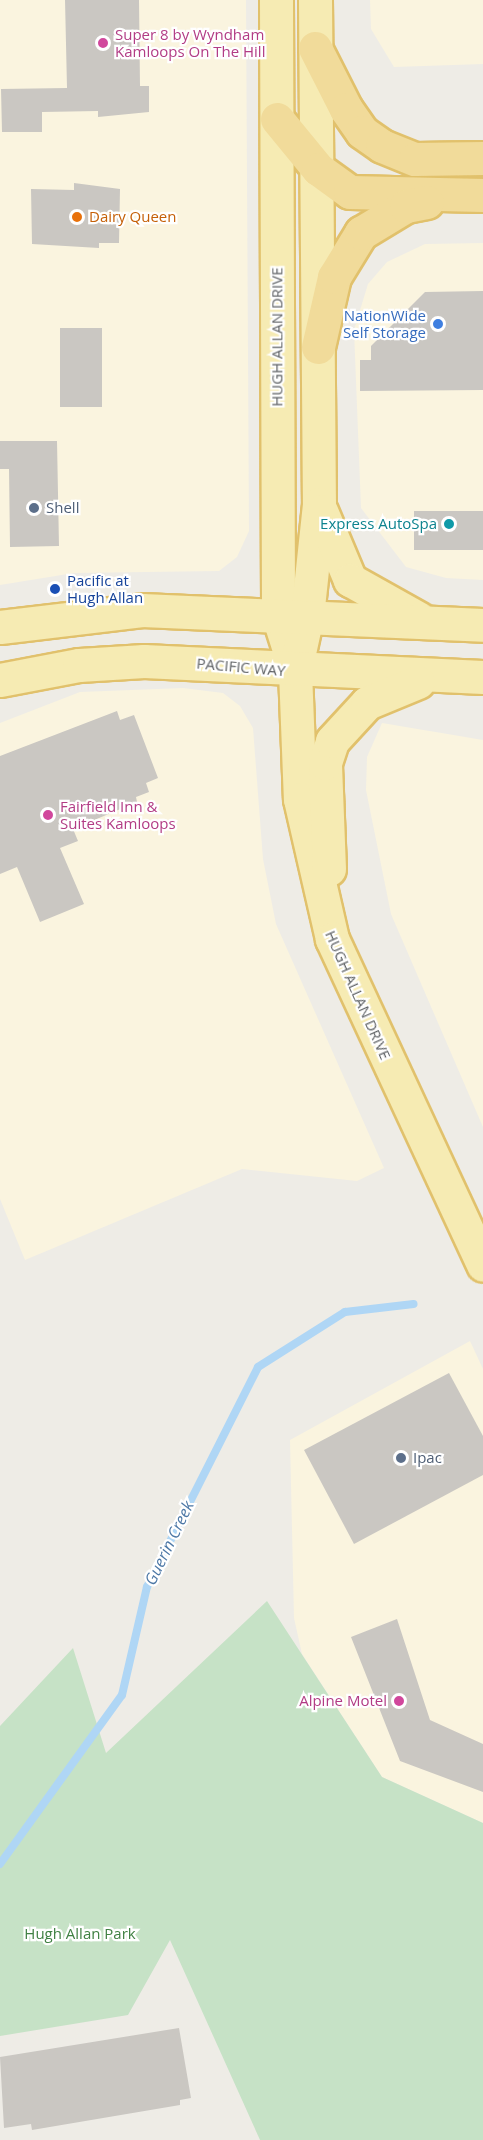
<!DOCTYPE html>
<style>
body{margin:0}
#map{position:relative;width:483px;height:2140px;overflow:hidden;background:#eeece6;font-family:"Open Sans",sans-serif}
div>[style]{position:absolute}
.commercial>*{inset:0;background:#faf4df}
.green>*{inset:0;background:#c6e2c6}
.stream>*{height:8px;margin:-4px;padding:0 4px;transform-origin:4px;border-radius:4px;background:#afd6f5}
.building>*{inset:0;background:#cac7c2;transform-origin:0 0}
.roads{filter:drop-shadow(2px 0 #e1c16c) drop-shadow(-2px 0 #e1c16c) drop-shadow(0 2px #e1c16c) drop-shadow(0 -2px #e1c16c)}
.major>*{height:33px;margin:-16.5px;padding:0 16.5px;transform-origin:16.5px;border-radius:16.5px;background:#f6ebb3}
.highway>*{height:33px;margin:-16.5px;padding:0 16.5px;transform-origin:16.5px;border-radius:16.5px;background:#f1db9a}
.dots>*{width:16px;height:16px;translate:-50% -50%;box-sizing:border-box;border:3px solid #fff;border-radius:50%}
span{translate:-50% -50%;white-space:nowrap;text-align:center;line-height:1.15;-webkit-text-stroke:4.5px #fff;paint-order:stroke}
.hotel-label{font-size:15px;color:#b23c85}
.left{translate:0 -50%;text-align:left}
.right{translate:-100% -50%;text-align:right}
.food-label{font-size:15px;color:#c56008}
.shop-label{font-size:15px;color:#366cbe}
.street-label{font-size:15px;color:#5e6164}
.service-label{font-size:15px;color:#4e5e75}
.culture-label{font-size:15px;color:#0d838f}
.transit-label{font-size:15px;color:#164399}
.park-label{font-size:15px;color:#408143}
.water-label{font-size:16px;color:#4d78a6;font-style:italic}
</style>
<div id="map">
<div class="commercial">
<i style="clip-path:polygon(0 0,246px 0,249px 531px,237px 557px,219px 571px,74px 573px,0 585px)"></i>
<i style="clip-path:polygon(370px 0,483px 0,483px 64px,394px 67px,371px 29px)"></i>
<i style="clip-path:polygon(483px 243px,483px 580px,446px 578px,406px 567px,361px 508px,354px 330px,368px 284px,387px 262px,425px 244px)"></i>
<i style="clip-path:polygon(183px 688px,223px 693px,240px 706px,253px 728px,263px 859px,276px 924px,384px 1168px,357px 1181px,242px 1169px,25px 1260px,0 1199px,0 723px,80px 692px)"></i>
<i style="clip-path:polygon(382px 723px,483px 740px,483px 1127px,391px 914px,366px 790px,367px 757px)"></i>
<i style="clip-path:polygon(470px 1341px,483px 1369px,483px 1823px,382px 1777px,302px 1654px,294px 1618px,290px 1440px)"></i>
</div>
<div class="green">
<i style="clip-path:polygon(267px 1601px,382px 1777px,483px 1823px,483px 2140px,260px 2140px,170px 1940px,128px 2015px,0 2036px,0 1726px,73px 1648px,106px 1753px)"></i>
</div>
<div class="stream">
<i style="left:0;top:1864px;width:208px;rotate:-54.2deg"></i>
<i style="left:122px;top:1695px;width:111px;rotate:-77deg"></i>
<i style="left:147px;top:1587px;width:246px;rotate:-63.2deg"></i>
<i style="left:258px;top:1367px;width:103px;rotate:-32.3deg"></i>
<i style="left:345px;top:1312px;width:69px;rotate:-6.6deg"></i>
</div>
<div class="building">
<i style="clip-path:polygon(65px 0,139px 0,140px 86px,149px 86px,149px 112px,98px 117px,98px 111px,42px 112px,42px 132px,2px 132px,1px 89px,67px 88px)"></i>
<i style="clip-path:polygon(74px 183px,120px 189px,119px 243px,99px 243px,99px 248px,32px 244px,31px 189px,74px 190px)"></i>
<i style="clip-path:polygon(483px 291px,483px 390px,360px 391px,360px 360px,371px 360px,371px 346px,425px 292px)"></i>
<i style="left:60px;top:328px;width:42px;height:79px"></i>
<i style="clip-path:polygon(0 441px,57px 441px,59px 546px,10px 547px,9px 469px,0 469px)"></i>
<i style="left:483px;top:511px;width:39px;height:69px;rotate:90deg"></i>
<i style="clip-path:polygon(117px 711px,120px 720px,134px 715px,158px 778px,146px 783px,149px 792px,136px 797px,137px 802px,73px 829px,78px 841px,60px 848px,84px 904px,40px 922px,17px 867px,0 874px,0 756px)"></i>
<i style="clip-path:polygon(449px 1373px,483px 1436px,483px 1475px,354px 1544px,304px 1450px)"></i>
<i style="clip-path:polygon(397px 1619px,430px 1720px,483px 1744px,483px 1792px,400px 1761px,351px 1637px)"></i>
<i style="clip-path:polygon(179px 2028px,191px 2098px,180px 2100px,180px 2105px,32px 2130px,31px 2124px,4px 2128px,0 2057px)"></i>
</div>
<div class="roads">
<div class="major">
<i style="left:276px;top:0;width:615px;rotate:89.81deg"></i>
<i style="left:278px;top:615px;width:57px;rotate:72.5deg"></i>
<i style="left:315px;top:0;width:504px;rotate:89.55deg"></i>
<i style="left:319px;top:504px;width:113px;rotate:96.1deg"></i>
<i style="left:307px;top:616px;width:56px;rotate:102.3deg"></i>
<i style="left:295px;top:671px;width:128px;rotate:87.8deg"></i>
<i style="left:300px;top:799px;width:144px;rotate:77.1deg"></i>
<i style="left:332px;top:939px;width:359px;rotate:65.1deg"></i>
<i style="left:321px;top:511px;width:75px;rotate:67.2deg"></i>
<i style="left:350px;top:580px;width:78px;rotate:29.2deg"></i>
<i style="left:0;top:627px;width:143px;rotate:-6.8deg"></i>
<i style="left:142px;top:610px;width:341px;rotate:2.5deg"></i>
<i style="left:0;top:680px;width:80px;rotate:-10.8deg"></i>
<i style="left:79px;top:665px;width:65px;rotate:-3.5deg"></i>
<i style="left:144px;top:661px;width:339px;rotate:2.7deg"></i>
<i style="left:329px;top:869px;width:106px;rotate:-92.2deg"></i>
<i style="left:325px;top:763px;width:23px;rotate:-72deg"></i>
<i style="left:332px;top:741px;width:52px;rotate:-47.4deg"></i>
<i style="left:367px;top:703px;width:55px;rotate:-22.4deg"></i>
</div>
<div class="highway">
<i style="left:315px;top:48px;width:68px;rotate:63.1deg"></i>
<i style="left:346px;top:109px;width:28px;rotate:55deg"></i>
<i style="left:362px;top:132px;width:24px;rotate:35deg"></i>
<i style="left:382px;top:146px;width:35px;rotate:22deg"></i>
<i style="left:415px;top:159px;width:68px;rotate:-0.8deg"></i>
<i style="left:277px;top:119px;width:65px;rotate:50.6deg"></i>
<i style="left:318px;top:169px;width:39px;rotate:36deg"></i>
<i style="left:350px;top:192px;width:133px;rotate:1.3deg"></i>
<i style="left:318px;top:347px;width:72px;rotate:-77.1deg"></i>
<i style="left:334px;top:277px;width:52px;rotate:-58.5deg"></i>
<i style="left:361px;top:233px;width:52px;rotate:-31deg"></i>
<i style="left:406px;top:206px;width:21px;rotate:-11deg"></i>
</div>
</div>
<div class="dots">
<i style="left:103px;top:43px;background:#d1479c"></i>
<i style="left:77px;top:217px;background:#e8710a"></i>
<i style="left:438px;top:324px;background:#3f7fe0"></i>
<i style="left:34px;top:508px;background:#5c6f8a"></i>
<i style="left:449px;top:524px;background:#0f9aa8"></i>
<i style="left:55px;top:589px;background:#1a4fb4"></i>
<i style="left:48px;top:815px;background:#d1479c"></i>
<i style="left:401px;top:1458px;background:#5c6f8a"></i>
<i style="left:399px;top:1701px;background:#d1479c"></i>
</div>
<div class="hotel-label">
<span class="left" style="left:115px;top:43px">Super 8 by Wyndham<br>Kamloops On The Hill</span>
<span class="left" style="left:60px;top:815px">Fairfield Inn &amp;<br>Suites Kamloops</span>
<span class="right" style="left:387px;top:1701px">Alpine Motel</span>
</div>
<div class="food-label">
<span class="left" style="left:89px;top:217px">Dairy Queen</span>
</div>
<div class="shop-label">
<span class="right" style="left:426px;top:324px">NationWide<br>Self Storage</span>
</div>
<div class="street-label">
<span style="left:277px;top:337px;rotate:-90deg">HUGH ALLAN DRIVE</span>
<span style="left:241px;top:667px;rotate:5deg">PACIFIC WAY</span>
<span style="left:358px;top:995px;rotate:66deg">HUGH ALLAN DRIVE</span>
</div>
<div class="service-label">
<span class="left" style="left:46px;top:508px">Shell</span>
<span class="left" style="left:413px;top:1458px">Ipac</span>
</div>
<div class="culture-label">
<span class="right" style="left:437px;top:524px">Express AutoSpa</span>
</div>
<div class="transit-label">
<span class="left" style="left:67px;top:589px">Pacific at<br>Hugh Allan</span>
</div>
<div class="park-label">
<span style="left:80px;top:1934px">Hugh Allan Park</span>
</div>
<div class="water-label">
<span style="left:169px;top:1543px;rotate:-64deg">Guerin Creek</span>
</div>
</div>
